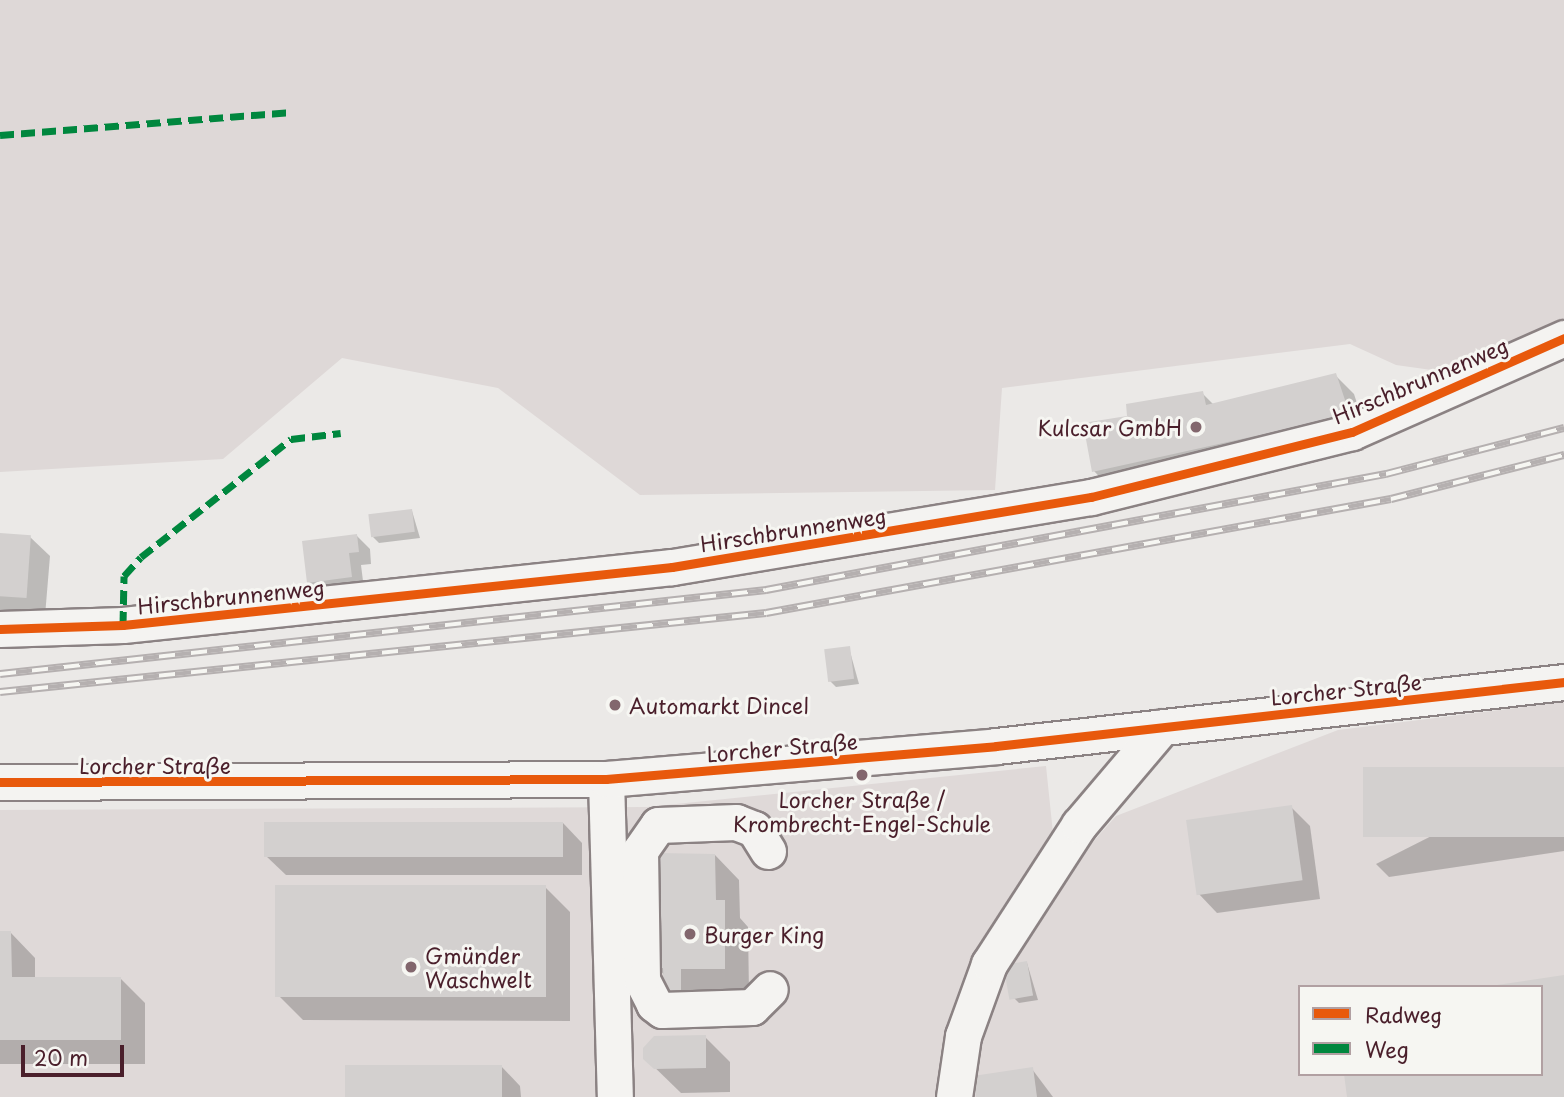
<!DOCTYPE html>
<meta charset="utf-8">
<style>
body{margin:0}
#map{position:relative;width:1564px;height:1097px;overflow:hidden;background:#ebe9e7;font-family:"Playpen Sans",sans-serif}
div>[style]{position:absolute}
.built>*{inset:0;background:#dfd9d8}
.green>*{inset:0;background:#ded8d7}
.shadow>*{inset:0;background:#0003}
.building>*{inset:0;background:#d3d0cf;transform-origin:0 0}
.roads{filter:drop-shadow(2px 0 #8b8283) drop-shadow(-2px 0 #8b8283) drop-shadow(0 2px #8b8283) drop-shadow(0 -2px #8b8283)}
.minor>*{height:35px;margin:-17.5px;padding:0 17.5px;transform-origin:17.5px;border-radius:17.5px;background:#f4f3f1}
.rail>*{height:8px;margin-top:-4px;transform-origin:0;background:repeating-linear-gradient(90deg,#f6f6f2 0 16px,#b5b0b0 0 32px);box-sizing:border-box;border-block:2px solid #b5b0b0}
.quiet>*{height:7px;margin-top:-3.5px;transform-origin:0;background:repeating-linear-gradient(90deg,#00873e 0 14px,transparent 0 21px)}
.cycleway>*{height:9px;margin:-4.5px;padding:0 4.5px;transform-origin:4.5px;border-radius:4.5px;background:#e8590c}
.dots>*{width:19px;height:19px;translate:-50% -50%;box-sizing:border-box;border:4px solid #f6f6f2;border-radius:50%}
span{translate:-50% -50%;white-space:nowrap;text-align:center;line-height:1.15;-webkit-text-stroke:6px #f6f6f2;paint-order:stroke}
.street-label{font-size:21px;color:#4a1f2b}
.poi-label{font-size:21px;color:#4a1f2b}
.right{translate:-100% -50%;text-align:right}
.left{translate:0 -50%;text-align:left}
.legend{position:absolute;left:1298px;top:985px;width:245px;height:91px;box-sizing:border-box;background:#f6f6f2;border:2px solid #b1a0a2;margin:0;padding:9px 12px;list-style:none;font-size:21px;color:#4a1f2b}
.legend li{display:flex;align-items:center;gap:14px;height:35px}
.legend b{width:35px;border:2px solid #b1a0a2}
.scale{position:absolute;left:21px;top:1045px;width:103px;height:32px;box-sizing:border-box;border:4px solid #4a1f2b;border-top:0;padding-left:9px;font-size:21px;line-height:24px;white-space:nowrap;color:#4a1f2b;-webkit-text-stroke:5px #f6f6f2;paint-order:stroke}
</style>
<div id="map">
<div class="built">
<i style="clip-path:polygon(evenodd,1564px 702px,1564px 1097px,0 1097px,0 810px,647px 807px,1046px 766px,1058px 881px,1116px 816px,1338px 730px,1564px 702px,1300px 987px,1541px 987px,1541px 1074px,1300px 1074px,1300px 987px)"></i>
</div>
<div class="green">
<i style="clip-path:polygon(0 0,1564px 0,1564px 327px,1460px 374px,1396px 365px,1350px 344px,1002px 388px,995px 490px,640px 495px,498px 388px,342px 358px,223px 459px,0 472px)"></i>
</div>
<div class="shadow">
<i style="clip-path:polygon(1335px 375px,1354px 394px,1367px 434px,1113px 491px,1094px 471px,1129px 417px,1202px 393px,1214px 405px)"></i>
<i style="clip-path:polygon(412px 511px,420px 538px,379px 543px,373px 537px)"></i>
<i style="clip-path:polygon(0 535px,30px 537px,50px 556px,45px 616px,0 613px)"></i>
<i style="clip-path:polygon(357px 536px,370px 549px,371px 564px,361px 565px,364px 589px,322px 595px,309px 582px)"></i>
<i style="clip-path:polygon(849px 648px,859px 684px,836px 687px,830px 681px)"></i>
<i style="clip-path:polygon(1564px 769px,1564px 851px,1389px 877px,1376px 864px)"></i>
<i style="clip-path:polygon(1291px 807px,1310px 826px,1320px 899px,1217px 913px,1198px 893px)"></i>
<i style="clip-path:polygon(563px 823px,582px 843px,582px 875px,286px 875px,266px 856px)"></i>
<i style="clip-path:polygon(715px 855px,739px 880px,740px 918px,748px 927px,749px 993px,705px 1021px,658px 968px)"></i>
<i style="clip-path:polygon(545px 887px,570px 912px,570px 1021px,303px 1020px,279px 996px)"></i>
<i style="clip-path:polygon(0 933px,11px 933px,35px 958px,35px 979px,120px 978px,145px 1003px,145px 1064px,0 1064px)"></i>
<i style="clip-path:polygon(1027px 963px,1038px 1000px,1019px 1003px,1013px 997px)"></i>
<i style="clip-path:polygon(705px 1037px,730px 1062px,730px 1092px,681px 1093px,645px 1058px)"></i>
<i style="clip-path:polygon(501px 1066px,520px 1086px,521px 1097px,347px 1097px)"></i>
<i style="clip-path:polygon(1032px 1069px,1053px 1097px,977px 1097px)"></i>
</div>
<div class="building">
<i style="clip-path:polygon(1336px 373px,1350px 415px,1092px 472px,1083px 423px,1127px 416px,1126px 404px,1203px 391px,1206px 405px)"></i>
<i style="left:412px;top:509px;width:23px;height:44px;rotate:83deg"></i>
<i style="left:0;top:533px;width:31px;height:63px;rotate:4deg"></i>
<i style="clip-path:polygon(357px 534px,359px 552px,349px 553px,352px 577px,307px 583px,302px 541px)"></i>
<i style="left:850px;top:646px;width:33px;height:26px;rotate:83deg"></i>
<i style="left:1564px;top:767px;width:70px;height:201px;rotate:90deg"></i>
<i style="left:1292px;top:805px;width:76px;height:107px;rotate:82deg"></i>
<i style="left:264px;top:822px;width:299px;height:35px"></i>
<i style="clip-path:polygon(658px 853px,715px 854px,716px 900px,725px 900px,725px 969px,681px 969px,681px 997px,664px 998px,663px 968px,656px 969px)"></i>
<i style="left:546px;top:885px;width:112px;height:271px;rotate:90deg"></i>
<i style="clip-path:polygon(0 931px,11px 931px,12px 977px,121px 977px,121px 1040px,0 1040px)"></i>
<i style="left:1027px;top:961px;width:35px;height:24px;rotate:80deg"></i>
<i style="clip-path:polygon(1564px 975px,1564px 1097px,1347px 1097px,1344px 1074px,1541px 1074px,1541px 987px,1497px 985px)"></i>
<i style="clip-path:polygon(706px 1035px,706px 1068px,654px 1069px,643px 1059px,643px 1048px,654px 1036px)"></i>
<i style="left:502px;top:1065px;width:32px;height:157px;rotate:90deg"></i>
<i style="clip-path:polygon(1033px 1067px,1037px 1097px,976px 1097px,973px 1076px)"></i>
</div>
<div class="roads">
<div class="minor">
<i style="left:0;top:629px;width:123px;rotate:-1.9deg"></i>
<i style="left:123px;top:625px;width:552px;rotate:-6.03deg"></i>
<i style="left:672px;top:567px;width:425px;rotate:-9.5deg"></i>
<i style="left:1091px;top:497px;width:269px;rotate:-14deg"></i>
<i style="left:1352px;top:432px;width:232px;rotate:-23.9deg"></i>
<i style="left:606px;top:779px;width:318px;rotate:88.4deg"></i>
<i style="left:0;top:782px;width:606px;rotate:-0.28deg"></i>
<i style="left:606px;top:779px;width:391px;rotate:-4.8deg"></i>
<i style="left:996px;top:746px;width:572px;rotate:-6.43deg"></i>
<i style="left:768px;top:851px;width:26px;rotate:-122deg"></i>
<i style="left:754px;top:829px;width:19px;rotate:-159deg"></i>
<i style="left:736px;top:822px;width:78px;rotate:177.8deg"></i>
<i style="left:658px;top:825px;width:32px;rotate:125deg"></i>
<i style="left:640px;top:851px;width:129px;rotate:89.1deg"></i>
<i style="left:642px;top:980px;width:27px;rotate:63deg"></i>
<i style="left:654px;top:1004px;width:10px;rotate:37deg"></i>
<i style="left:662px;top:1010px;width:90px;rotate:-1.9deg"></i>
<i style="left:752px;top:1007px;width:25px;rotate:-45deg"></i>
<i style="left:954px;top:1097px;width:62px;rotate:-81.6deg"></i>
<i style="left:963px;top:1036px;width:77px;rotate:-70.1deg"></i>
<i style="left:989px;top:964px;width:166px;rotate:-57.1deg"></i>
<i style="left:1079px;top:825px;width:128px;rotate:-49.7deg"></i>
</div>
</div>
<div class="rail">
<i style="left:0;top:674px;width:771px;rotate:-6.26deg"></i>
<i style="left:766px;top:590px;width:631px;rotate:-10.6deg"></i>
<i style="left:1386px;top:474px;width:184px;rotate:-14.5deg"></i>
<i style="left:0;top:692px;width:770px;rotate:-5.89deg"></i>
<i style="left:766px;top:613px;width:635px;rotate:-10.34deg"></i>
<i style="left:1391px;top:499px;width:179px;rotate:-14.3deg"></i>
</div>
<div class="quiet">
<i style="left:0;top:135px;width:293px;rotate:-4.5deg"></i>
<i style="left:123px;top:625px;width:49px;rotate:-88.8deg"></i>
<i style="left:124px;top:576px;width:25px;rotate:-48deg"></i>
<i style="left:141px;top:557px;width:191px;rotate:-38.2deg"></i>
<i style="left:291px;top:439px;width:50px;rotate:-6.8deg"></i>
</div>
<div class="cycleway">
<i style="left:0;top:629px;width:123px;rotate:-1.9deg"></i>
<i style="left:123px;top:625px;width:552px;rotate:-6.03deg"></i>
<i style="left:672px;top:567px;width:425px;rotate:-9.5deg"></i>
<i style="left:1091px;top:497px;width:269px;rotate:-14deg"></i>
<i style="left:1352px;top:432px;width:232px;rotate:-23.9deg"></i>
<i style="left:0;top:782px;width:606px;rotate:-0.28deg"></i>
<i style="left:606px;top:779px;width:391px;rotate:-4.8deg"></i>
<i style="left:996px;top:746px;width:572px;rotate:-6.43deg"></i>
</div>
<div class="dots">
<i style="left:1196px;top:427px;background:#82666d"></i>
<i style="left:615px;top:705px;background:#82666d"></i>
<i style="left:862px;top:775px;background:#82666d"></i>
<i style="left:690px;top:934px;background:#82666d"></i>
<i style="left:411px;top:967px;background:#82666d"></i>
</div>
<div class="street-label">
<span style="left:1420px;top:380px;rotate:-23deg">Hirschbrunnenweg</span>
<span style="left:793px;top:529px;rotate:-9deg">Hirschbrunnenweg</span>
<span style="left:231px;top:596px;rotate:-6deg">Hirschbrunnenweg</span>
<span style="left:1346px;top:689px;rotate:-6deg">Lorcher Straße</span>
<span style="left:782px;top:747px;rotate:-5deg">Lorcher Straße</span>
<span style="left:155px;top:765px">Lorcher Straße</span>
</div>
<div class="poi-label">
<span class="right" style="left:1182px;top:427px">Kulcsar GmbH</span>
<span class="left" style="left:629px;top:705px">Automarkt Dincel</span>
<span style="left:862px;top:811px">Lorcher Straße /<br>Krombrecht-Engel-Schule</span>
<span class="left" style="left:704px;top:934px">Burger King</span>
<span class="left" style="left:425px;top:967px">Gmünder<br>Waschwelt</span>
</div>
<ul class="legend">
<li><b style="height:9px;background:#e8590c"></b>Radweg</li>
<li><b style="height:9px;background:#00873e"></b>Weg</li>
</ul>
<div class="scale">20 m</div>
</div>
